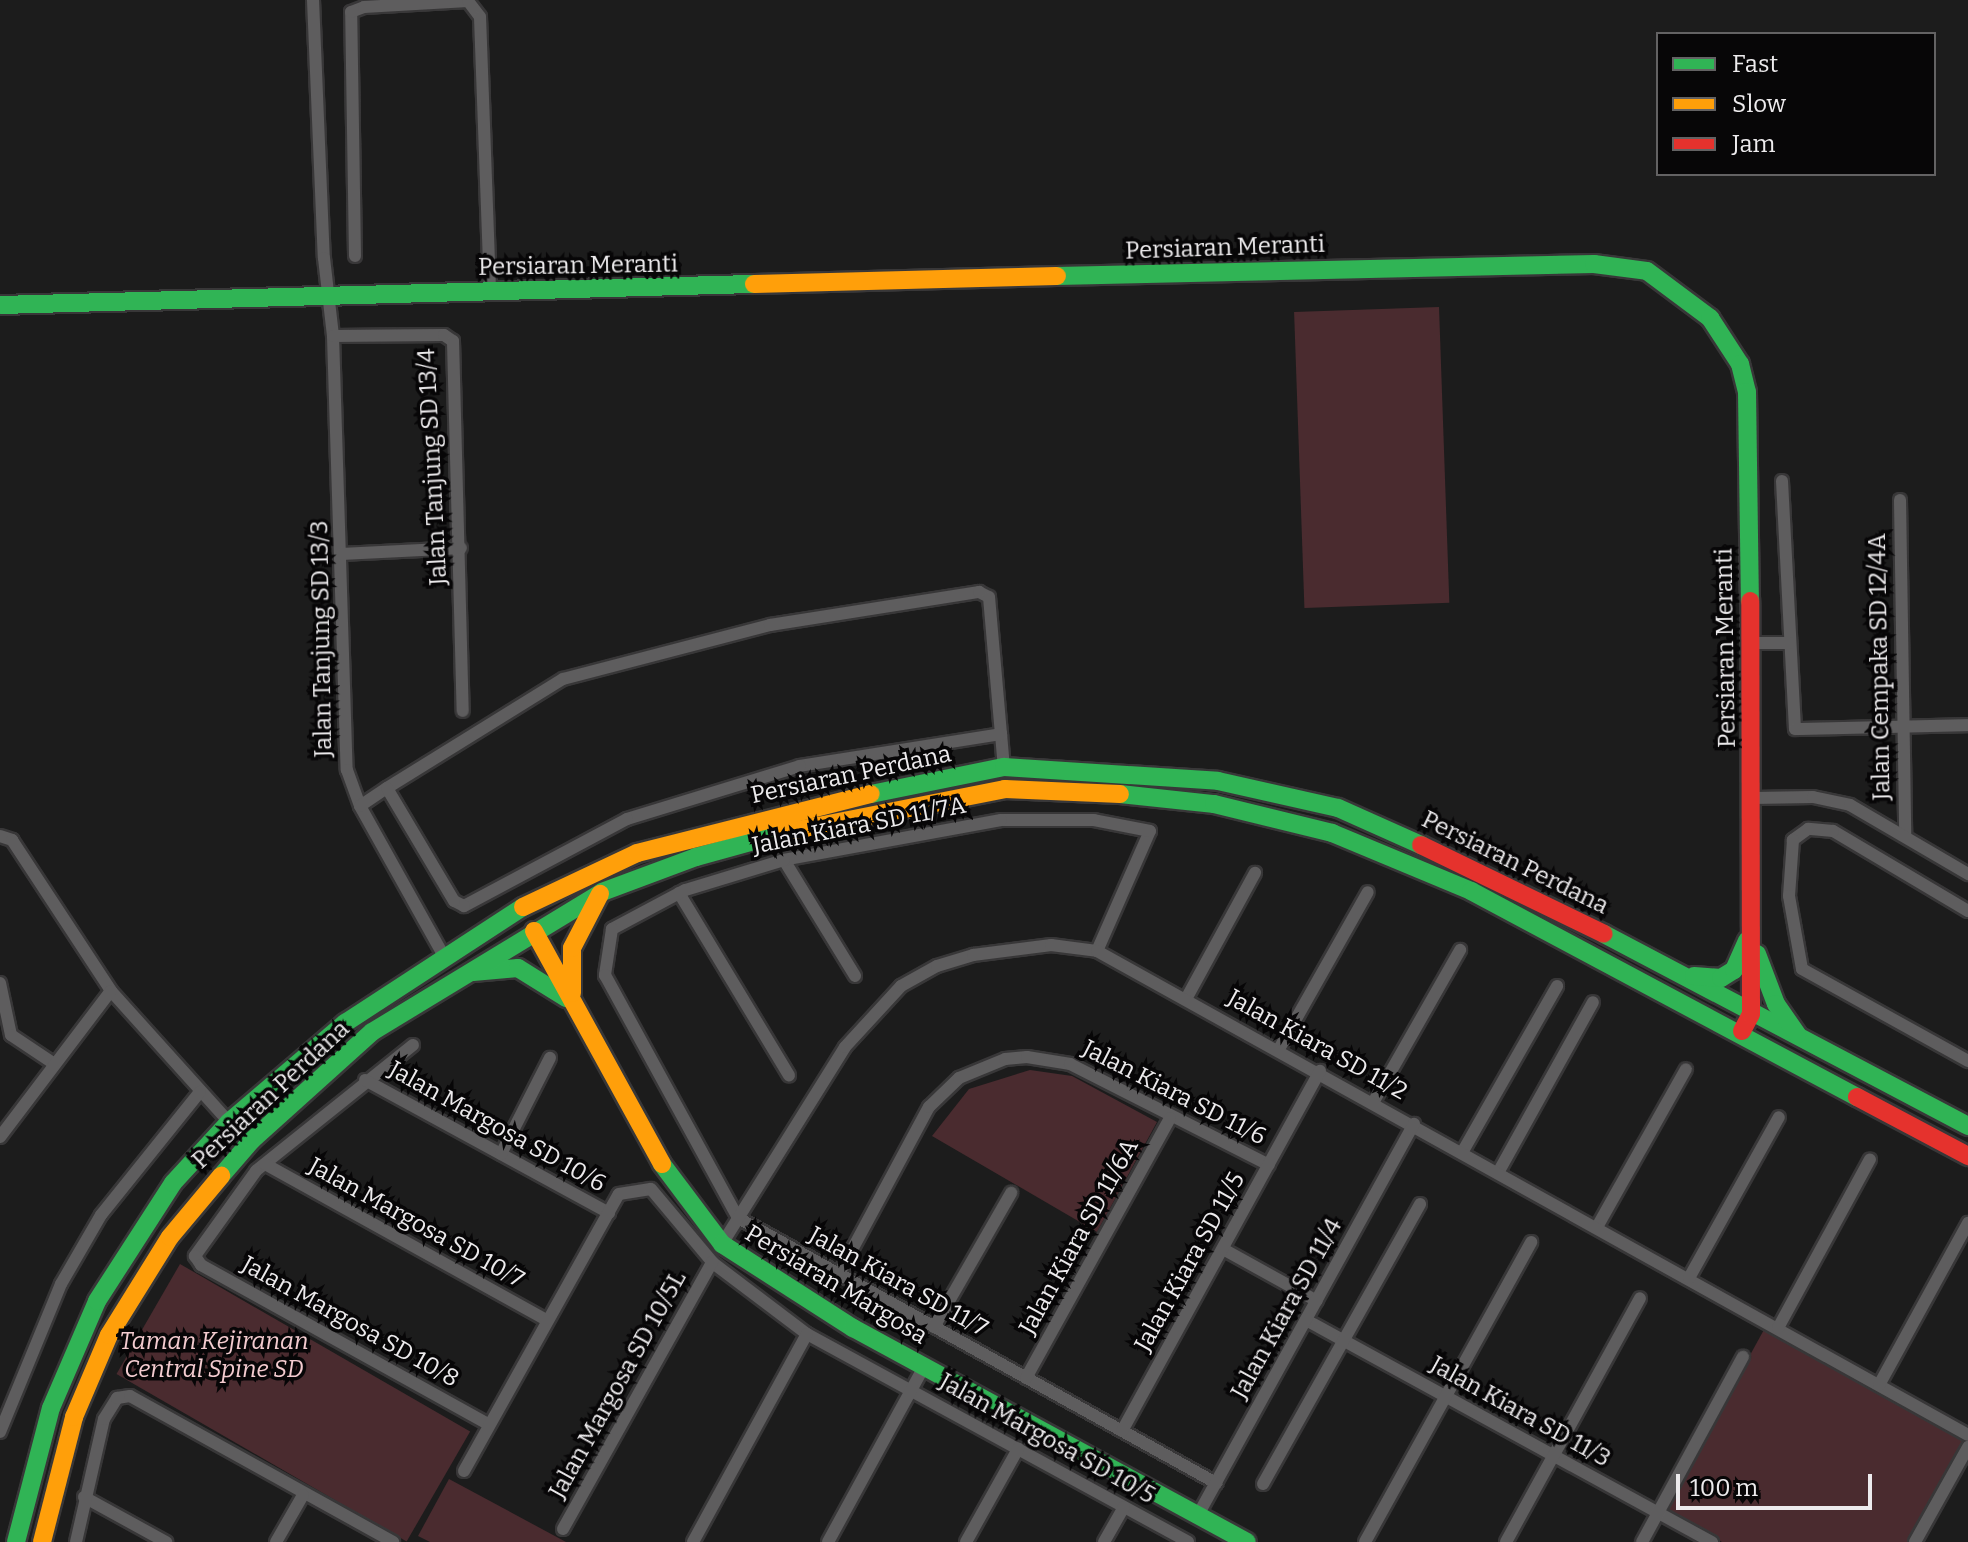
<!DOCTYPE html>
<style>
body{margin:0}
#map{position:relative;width:1968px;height:1542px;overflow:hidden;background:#1c1c1c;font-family:Bitter,serif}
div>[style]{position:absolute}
.green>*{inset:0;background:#4a2b2f;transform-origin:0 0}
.roads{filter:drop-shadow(2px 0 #383738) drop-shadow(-2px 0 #383738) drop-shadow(0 2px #383738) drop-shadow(0 -2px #383738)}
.street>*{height:12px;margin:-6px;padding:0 6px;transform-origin:6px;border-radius:6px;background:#5e5d5e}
.fast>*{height:18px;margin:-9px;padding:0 9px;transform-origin:9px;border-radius:9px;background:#30b455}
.slow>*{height:18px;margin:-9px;padding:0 9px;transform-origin:9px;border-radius:9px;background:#ff9f0a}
.jam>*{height:18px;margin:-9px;padding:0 9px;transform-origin:9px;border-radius:9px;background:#e5322d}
span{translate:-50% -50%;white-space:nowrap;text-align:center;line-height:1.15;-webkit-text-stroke:7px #070607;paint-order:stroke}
.street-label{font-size:24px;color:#edebed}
.park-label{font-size:24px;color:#f4ccd0;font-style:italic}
.legend{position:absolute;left:1656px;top:32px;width:280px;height:144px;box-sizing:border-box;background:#070607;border:2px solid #636263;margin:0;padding:10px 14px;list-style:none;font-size:24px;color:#edebed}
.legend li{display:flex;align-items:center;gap:16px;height:40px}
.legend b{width:40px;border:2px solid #636263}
.scale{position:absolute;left:1676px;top:1474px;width:196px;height:36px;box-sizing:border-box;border:4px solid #edebed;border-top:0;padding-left:10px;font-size:24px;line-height:28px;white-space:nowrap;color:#edebed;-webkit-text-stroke:6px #070607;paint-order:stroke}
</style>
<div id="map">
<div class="green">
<i style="left:1439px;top:307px;width:296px;height:145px;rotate:88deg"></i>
<i style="clip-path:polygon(1030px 1070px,1072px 1076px,1157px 1122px,1097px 1232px,932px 1136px,969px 1089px)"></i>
<i style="left:180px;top:1264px;width:335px;height:127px;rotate:30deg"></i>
<i style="clip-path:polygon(1766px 1326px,1967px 1438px,1910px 1542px,1722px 1542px,1665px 1510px)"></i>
<i style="clip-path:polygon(449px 1479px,566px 1542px,430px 1542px,418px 1536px)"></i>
</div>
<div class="roads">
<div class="street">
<i style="left:313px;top:0;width:258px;rotate:87.6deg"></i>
<i style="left:324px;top:258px;width:79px;rotate:83.4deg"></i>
<i style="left:333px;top:336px;width:434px;rotate:88.2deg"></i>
<i style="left:347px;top:770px;width:38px;rotate:70deg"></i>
<i style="left:360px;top:806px;width:172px;rotate:60.8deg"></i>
<i style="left:355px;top:256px;width:244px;rotate:-90.9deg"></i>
<i style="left:351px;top:12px;width:14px;rotate:-21deg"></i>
<i style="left:364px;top:7px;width:104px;rotate:-3.3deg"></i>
<i style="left:468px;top:1px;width:20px;rotate:53deg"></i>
<i style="left:480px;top:17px;width:274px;rotate:87.9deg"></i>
<i style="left:333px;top:336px;width:111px;rotate:-0.5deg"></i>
<i style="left:444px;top:335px;width:11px;rotate:34deg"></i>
<i style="left:453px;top:341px;width:370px;rotate:88.5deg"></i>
<i style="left:1782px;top:481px;width:248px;rotate:87deg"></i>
<i style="left:1795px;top:729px;width:173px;rotate:-1.3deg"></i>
<i style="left:1900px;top:500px;width:334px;rotate:89.1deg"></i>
<i style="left:342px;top:554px;width:119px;rotate:-2.9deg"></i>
<i style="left:1750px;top:643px;width:40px"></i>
<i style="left:1001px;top:734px;width:33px;rotate:85deg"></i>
<i style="left:1753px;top:798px;width:60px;rotate:-1deg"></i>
<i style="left:1813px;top:797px;width:38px;rotate:12deg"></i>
<i style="left:1850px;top:805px;width:137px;rotate:30.3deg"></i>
<i style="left:360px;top:806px;width:32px;rotate:-34deg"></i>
<i style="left:387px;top:788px;width:207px;rotate:-31.8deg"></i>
<i style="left:563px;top:679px;width:214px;rotate:-14.6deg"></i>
<i style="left:770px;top:625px;width:212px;rotate:-9deg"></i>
<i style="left:979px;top:592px;width:11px;rotate:27deg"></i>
<i style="left:989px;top:597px;width:138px;rotate:85deg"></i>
<i style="left:1001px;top:734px;width:204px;rotate:171deg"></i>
<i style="left:800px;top:766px;width:181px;rotate:163deg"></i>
<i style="left:627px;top:819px;width:185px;rotate:151.9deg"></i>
<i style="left:464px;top:906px;width:11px;rotate:-153deg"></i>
<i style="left:454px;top:901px;width:131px;rotate:-120.7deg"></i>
<i style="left:0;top:836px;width:13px;rotate:18deg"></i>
<i style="left:12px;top:840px;width:181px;rotate:56.7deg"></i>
<i style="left:111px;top:991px;width:176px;rotate:48deg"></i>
<i style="left:784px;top:860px;width:136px;rotate:58.5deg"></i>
<i style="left:679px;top:893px;width:213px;rotate:58.9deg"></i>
<i style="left:1968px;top:911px;width:157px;rotate:-149.3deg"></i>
<i style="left:1833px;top:831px;width:25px;rotate:-175deg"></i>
<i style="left:1808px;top:829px;width:19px;rotate:144deg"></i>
<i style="left:1793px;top:840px;width:56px;rotate:94.1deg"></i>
<i style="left:1789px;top:896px;width:74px;rotate:79.9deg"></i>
<i style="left:1802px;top:969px;width:190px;rotate:29deg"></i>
<i style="left:1097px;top:951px;width:131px;rotate:-66.2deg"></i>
<i style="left:1150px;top:831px;width:57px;rotate:-168.9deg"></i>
<i style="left:1094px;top:820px;width:93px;rotate:180deg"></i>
<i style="left:1001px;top:820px;width:221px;rotate:169.6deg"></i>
<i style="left:784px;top:860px;width:103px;rotate:163.1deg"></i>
<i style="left:685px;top:890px;width:83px;rotate:151.9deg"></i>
<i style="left:612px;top:929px;width:47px;rotate:98.7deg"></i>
<i style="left:605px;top:975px;width:277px;rotate:61.3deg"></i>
<i style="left:738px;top:1218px;width:547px;rotate:29deg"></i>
<i style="left:0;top:983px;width:53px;rotate:78.1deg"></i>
<i style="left:11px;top:1035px;width:50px;rotate:33.7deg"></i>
<i style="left:1186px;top:999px;width:144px;rotate:-61.3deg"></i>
<i style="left:413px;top:1045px;width:201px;rotate:141.3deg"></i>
<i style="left:256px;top:1171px;width:105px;rotate:125.7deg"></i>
<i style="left:195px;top:1256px;width:11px;rotate:56deg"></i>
<i style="left:201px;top:1265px;width:326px;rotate:29deg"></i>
<i style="left:1279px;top:1049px;width:180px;rotate:-60.5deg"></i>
<i style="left:365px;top:1080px;width:278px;rotate:28.6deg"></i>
<i style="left:1374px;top:1101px;width:174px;rotate:-60.3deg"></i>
<i style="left:0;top:1137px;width:183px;rotate:-52.8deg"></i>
<i style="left:1463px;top:1151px;width:190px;rotate:-60.3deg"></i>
<i style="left:501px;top:1154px;width:108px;rotate:-63deg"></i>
<i style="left:265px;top:1164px;width:321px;rotate:29deg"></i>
<i style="left:1499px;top:1171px;width:193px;rotate:-60.9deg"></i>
<i style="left:1597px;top:1227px;width:181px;rotate:-60.6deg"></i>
<i style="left:722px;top:1244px;width:232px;rotate:-58deg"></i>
<i style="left:845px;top:1047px;width:83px;rotate:-47.4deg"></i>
<i style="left:901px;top:986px;width:41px;rotate:-29.1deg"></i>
<i style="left:937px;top:966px;width:38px;rotate:-17deg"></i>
<i style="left:973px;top:955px;width:79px;rotate:-7.3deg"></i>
<i style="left:1051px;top:945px;width:46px;rotate:7.4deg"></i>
<i style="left:1097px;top:951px;width:996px;rotate:29.06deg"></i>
<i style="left:1223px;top:1249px;width:107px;rotate:29deg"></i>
<i style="left:839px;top:1274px;width:190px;rotate:-61.7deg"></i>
<i style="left:929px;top:1107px;width:42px;rotate:-44deg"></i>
<i style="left:959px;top:1078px;width:50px;rotate:-22.4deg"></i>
<i style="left:1005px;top:1059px;width:22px;rotate:-5deg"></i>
<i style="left:1027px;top:1057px;width:44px;rotate:9.2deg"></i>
<i style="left:1070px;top:1064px;width:223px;rotate:26.9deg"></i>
<i style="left:1689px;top:1278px;width:184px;rotate:-60.8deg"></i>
<i style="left:1306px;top:1320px;width:463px;rotate:28.7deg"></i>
<i style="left:934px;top:1327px;width:155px;rotate:-60.1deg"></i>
<i style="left:1778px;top:1328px;width:192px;rotate:-61.4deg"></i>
<i style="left:1026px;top:1378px;width:297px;rotate:-61deg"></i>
<i style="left:1879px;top:1385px;width:185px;rotate:-61.2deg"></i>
<i style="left:1122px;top:1431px;width:411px;rotate:-61.2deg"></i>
<i style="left:0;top:1432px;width:160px;rotate:-67.6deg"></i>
<i style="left:61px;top:1284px;width:80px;rotate:-59.9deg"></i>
<i style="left:101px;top:1215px;width:158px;rotate:-51.2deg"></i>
<i style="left:464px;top:1471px;width:317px;rotate:-60.8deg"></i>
<i style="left:619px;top:1194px;width:32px;rotate:-9deg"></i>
<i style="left:651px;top:1189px;width:97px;rotate:50deg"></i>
<i style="left:713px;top:1263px;width:118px;rotate:37.1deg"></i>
<i style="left:807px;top:1334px;width:434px;rotate:28.6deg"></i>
<i style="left:1263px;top:1484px;width:321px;rotate:-60.7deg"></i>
<i style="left:84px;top:1497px;width:94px;rotate:28.8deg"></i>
<i style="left:1198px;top:1515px;width:447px;rotate:-61.1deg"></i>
<i style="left:563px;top:1529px;width:306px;rotate:-60.8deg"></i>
<i style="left:76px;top:1542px;width:126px;rotate:-77.2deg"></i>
<i style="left:104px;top:1419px;width:25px;rotate:-58deg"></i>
<i style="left:117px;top:1398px;width:13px;rotate:-9deg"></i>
<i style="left:130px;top:1396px;width:301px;rotate:29deg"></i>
<i style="left:276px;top:1542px;width:54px;rotate:-60.1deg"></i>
<i style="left:693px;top:1542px;width:237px;rotate:-61.3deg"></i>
<i style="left:828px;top:1542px;width:200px;rotate:-61.3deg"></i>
<i style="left:966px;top:1542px;width:107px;rotate:-60.8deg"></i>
<i style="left:1104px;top:1542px;width:40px;rotate:-60.3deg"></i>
<i style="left:1365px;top:1542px;width:343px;rotate:-61deg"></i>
<i style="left:1506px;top:1542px;width:278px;rotate:-61.2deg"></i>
<i style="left:1642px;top:1542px;width:211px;rotate:-61.4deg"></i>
<i style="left:1915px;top:1542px;width:109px;rotate:-60.8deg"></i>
</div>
<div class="fast">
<i style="left:1057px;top:276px;width:537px;rotate:-1.28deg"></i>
<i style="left:1594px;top:264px;width:53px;rotate:7.5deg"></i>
<i style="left:1647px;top:271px;width:79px;rotate:36.7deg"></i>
<i style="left:1710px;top:318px;width:55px;rotate:56.9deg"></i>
<i style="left:1740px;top:364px;width:29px;rotate:76deg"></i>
<i style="left:1747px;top:392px;width:209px;rotate:89.2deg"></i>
<i style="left:0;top:305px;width:754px;rotate:-1.6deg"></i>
<i style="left:871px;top:794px;width:136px;rotate:-11.5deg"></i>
<i style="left:1004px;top:767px;width:214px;rotate:3.7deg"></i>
<i style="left:1218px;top:781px;width:123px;rotate:12.7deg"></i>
<i style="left:1338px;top:808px;width:91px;rotate:24deg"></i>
<i style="left:1120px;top:794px;width:95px;rotate:6.1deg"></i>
<i style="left:1214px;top:804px;width:122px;rotate:13.8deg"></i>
<i style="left:1332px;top:833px;width:151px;rotate:22.6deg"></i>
<i style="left:1471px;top:891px;width:438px;rotate:28.1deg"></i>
<i style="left:1604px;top:934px;width:412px;rotate:27.8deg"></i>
<i style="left:1757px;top:954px;width:53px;rotate:69.2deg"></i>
<i style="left:1776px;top:1004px;width:37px;rotate:55deg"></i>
<i style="left:473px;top:972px;width:45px;rotate:-5.1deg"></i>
<i style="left:518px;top:968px;width:57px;rotate:32deg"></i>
<i style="left:1694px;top:976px;width:27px;rotate:4deg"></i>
<i style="left:1721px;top:978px;width:15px;rotate:-32deg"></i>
<i style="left:1734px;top:970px;width:32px;rotate:-66deg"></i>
<i style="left:662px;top:1164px;width:100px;rotate:53.1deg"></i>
<i style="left:722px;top:1244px;width:156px;rotate:32.7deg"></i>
<i style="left:853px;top:1328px;width:448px;rotate:28.5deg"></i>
<i style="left:221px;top:1176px;width:48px;rotate:-49.3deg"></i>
<i style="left:252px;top:1140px;width:161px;rotate:-42deg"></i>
<i style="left:372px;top:1032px;width:269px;rotate:-31.3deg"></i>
<i style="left:602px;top:892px;width:100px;rotate:-20.4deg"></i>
<i style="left:696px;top:857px;width:90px;rotate:-15.4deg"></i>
<i style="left:16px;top:1542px;width:138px;rotate:-75.4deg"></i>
<i style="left:51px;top:1408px;width:116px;rotate:-66.7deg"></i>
<i style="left:97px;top:1301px;width:140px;rotate:-57.2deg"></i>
<i style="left:173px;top:1183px;width:83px;rotate:-47.4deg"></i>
<i style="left:229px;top:1122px;width:153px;rotate:-40.5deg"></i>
<i style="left:345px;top:1023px;width:212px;rotate:-33.1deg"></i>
</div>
<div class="slow">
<i style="left:754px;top:284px;width:303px;rotate:-1.5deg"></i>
<i style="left:783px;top:833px;width:226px;rotate:-11.2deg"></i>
<i style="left:1005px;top:789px;width:115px;rotate:2.5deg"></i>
<i style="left:523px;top:907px;width:126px;rotate:-25.3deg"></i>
<i style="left:637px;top:853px;width:241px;rotate:-14.2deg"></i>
<i style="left:534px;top:931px;width:266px;rotate:61.2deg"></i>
<i style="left:572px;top:993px;width:45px;rotate:-90deg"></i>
<i style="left:572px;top:948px;width:61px;rotate:-62.6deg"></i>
<i style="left:42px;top:1542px;width:129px;rotate:-75.6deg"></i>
<i style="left:74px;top:1417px;width:89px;rotate:-66.9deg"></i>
<i style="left:109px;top:1335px;width:115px;rotate:-58.1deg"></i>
<i style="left:170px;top:1237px;width:80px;rotate:-50.1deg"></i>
</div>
<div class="jam">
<i style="left:1421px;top:845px;width:203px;rotate:25.9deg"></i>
<i style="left:1742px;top:1031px;width:19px;rotate:-62deg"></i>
<i style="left:1751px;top:1014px;width:413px;rotate:-90.1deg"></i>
<i style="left:1857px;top:1097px;width:126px;rotate:28deg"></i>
</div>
</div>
<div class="street-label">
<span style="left:1225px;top:248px;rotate:-2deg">Persiaran Meranti</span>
<span style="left:578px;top:266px;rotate:-1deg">Persiaran Meranti</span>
<span style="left:433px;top:467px;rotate:-93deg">Jalan Tanjung SD 13/4</span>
<span style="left:322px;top:639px;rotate:-91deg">Jalan Tanjung SD 13/3</span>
<span style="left:1726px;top:648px;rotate:-91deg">Persiaran Meranti</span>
<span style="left:1880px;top:667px;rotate:-91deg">Jalan Cempaka SD 12/4A</span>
<span style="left:851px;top:775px;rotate:-12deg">Persiaran Perdana</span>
<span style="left:859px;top:826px;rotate:-11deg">Jalan Kiara SD 11/7A</span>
<span style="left:1515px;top:863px;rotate:26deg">Persiaran Perdana</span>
<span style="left:1317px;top:1045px;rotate:29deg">Jalan Kiara SD 11/2</span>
<span style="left:1174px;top:1093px;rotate:27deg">Jalan Kiara SD 11/6</span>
<span style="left:271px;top:1095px;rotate:-43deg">Persiaran Perdana</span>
<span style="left:497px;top:1127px;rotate:29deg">Jalan Margosa SD 10/6</span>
<span style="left:416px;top:1223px;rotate:29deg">Jalan Margosa SD 10/7</span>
<span style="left:1079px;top:1237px;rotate:-61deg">Jalan Kiara SD 11/6A</span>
<span style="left:1190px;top:1262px;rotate:-61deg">Jalan Kiara SD 11/5</span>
<span style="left:898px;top:1282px;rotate:29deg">Jalan Kiara SD 11/7</span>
<span style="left:836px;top:1285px;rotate:31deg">Persiaran Margosa</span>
<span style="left:1287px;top:1309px;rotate:-61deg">Jalan Kiara SD 11/4</span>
<span style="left:350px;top:1322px;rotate:29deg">Jalan Margosa SD 10/8</span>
<span style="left:618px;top:1385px;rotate:-61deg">Jalan Margosa SD 10/5L</span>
<span style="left:1520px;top:1412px;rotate:29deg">Jalan Kiara SD 11/3</span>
<span style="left:1047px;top:1439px;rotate:29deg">Jalan Margosa SD 10/5</span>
</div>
<div class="park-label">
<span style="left:214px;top:1356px">Taman Kejiranan<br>Central Spine SD</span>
</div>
<ul class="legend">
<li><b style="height:10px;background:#30b455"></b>Fast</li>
<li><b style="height:10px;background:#ff9f0a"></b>Slow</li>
<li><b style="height:10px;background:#e5322d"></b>Jam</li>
</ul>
<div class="scale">100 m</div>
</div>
